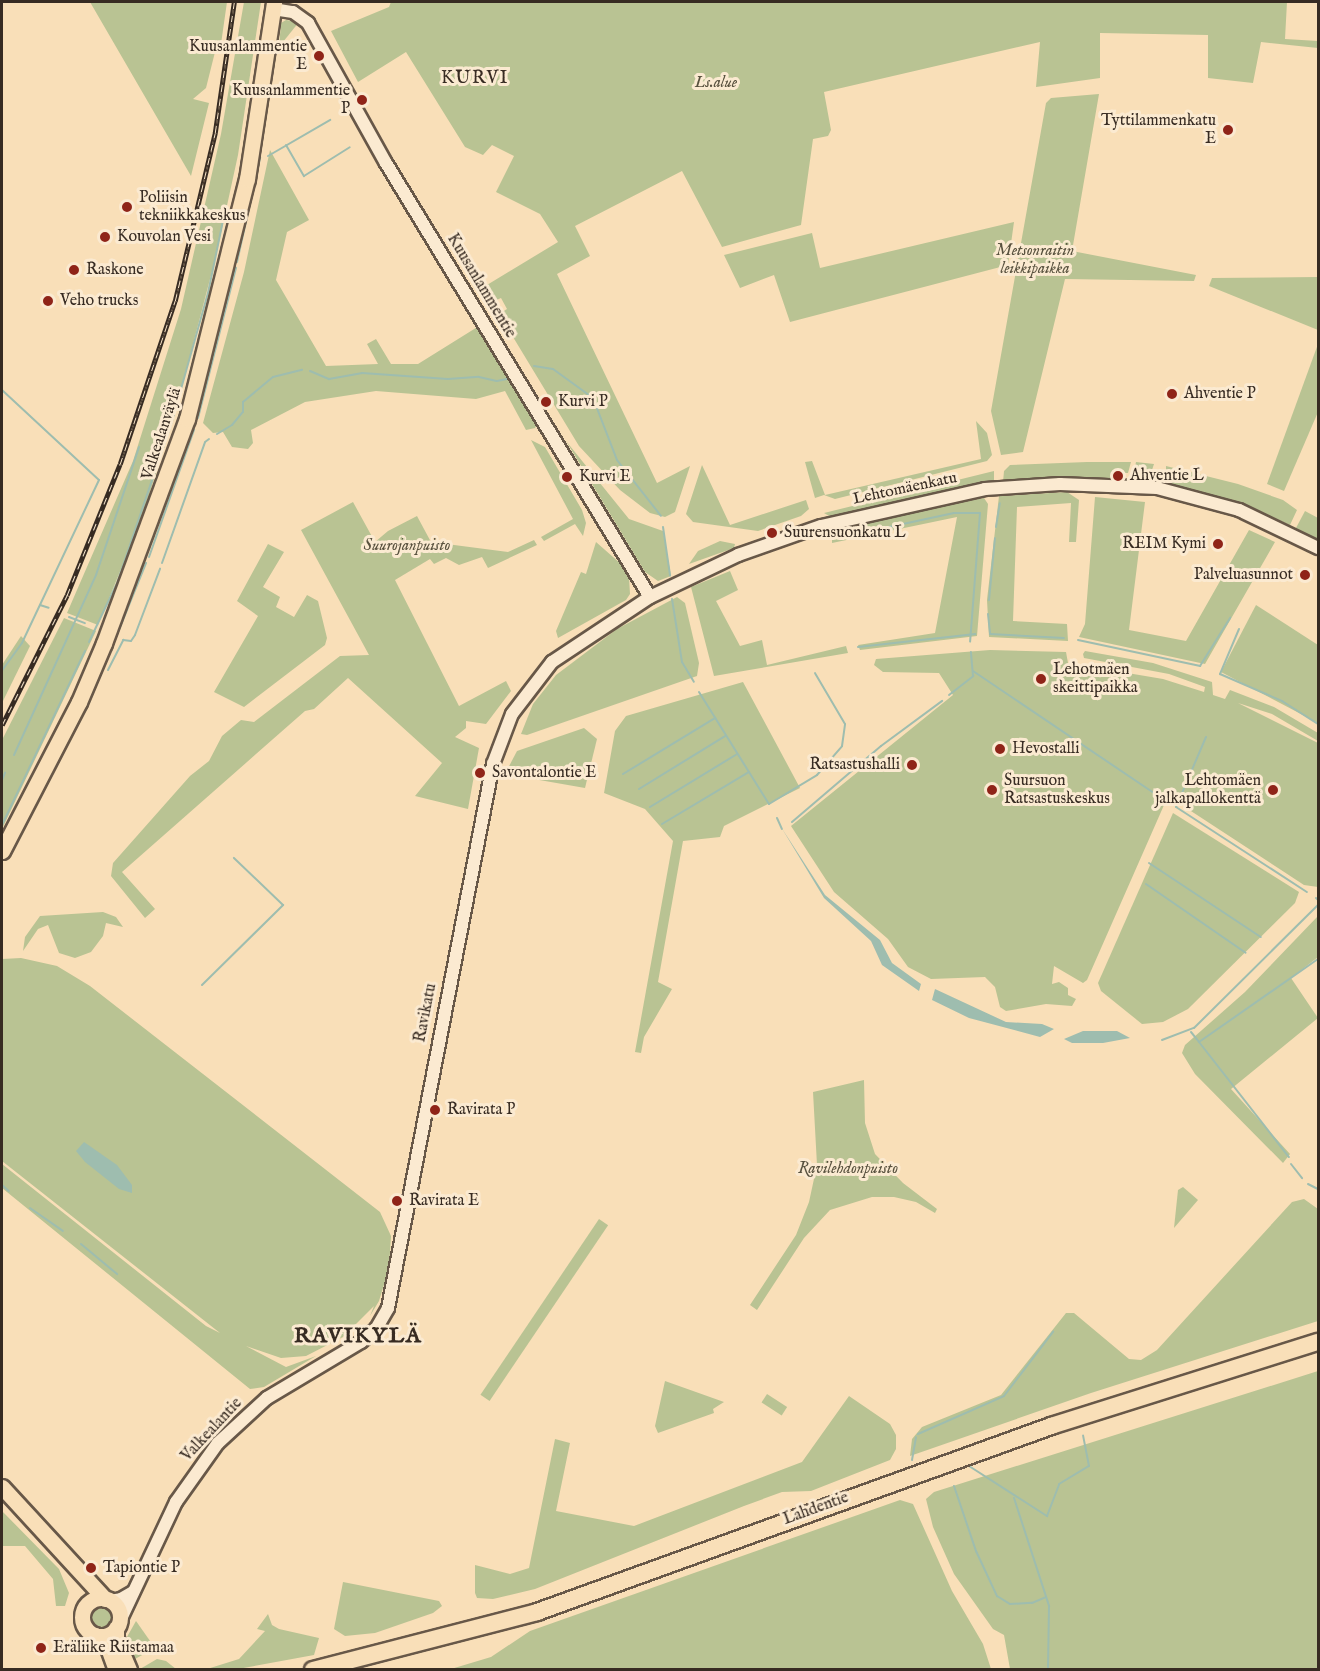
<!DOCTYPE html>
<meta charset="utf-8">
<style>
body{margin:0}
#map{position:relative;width:1320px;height:1671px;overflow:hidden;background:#f9dfb8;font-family:"IM FELL English",serif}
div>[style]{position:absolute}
.green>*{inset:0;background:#b9c393;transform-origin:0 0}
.round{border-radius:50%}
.water>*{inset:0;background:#9ebdaf}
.stream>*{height:2px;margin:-1px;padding:0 1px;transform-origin:1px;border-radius:1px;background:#9ebdaf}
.roads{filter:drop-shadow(2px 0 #685848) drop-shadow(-2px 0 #685848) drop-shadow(0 2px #685848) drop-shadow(0 -2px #685848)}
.minor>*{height:12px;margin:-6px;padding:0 6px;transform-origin:6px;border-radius:6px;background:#fbead1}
.major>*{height:15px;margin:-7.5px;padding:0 7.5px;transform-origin:7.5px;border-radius:7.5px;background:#f9dfb8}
.major>.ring{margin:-7.5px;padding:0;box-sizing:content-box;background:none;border:15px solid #f9dfb8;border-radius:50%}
.highway>*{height:16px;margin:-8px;padding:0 8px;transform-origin:8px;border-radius:8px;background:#f9dfb8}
.rail>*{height:4.5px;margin-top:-2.25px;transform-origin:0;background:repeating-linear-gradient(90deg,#fbead1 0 7px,#372b22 0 14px);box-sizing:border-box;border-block:2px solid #372b22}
.dots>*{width:16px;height:16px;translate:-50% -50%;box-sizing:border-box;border:3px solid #fbead1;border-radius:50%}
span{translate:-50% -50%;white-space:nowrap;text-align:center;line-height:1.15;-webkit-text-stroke:6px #fbead1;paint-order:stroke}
.poi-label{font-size:16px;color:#372b22}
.right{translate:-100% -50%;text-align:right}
.left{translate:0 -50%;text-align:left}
.park-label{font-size:16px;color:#58513e;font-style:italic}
.street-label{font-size:16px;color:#372b22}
.neighbourhood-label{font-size:18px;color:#372b22;letter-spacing:1.5px}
.district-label{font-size:22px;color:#372b22;font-weight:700;letter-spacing:1.5px}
.frame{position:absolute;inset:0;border:3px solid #372b22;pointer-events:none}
</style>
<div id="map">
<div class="green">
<i style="clip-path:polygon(90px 2px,227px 2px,221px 44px,216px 48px,206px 88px,193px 99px,209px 103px,191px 176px)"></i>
<i style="clip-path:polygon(244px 2px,261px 2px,238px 155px,216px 256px,174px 417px,140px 523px,98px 625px,67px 613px,133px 461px,181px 309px,221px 134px)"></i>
<i style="clip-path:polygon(391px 2px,1287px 2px,1285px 39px,1318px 41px,1318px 48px,1261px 42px,1253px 83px,1208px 78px,1208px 35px,1100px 33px,1100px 78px,1036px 87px,1040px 42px,824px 92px,831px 130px,828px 136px,813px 139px,801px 225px,722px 247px,682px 171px,575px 226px,590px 256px,557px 274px,657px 483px,690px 466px,675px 512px,665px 517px,650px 513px,620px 490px,579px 446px,499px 314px,507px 309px,501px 298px,492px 302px,482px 288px,558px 242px,540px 214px,496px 192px,514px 156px,492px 145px,483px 155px,465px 147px,406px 52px,358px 82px,331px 31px,389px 7px)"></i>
<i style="clip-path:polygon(286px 20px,299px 22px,279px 47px,281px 23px)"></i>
<i style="clip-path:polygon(1099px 94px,1072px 251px,1196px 275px,1194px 281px,1065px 279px,1023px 452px,1001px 455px,991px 411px,1046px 103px,1051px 98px)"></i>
<i style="clip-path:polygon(270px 150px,309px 220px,287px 232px,276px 280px,326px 366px,378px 364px,367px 344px,376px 339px,391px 364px,418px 364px,479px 326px,537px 424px,535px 428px,526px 430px,505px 391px,476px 399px,376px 391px,305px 402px,251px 430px,253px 443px,248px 449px,232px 447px,223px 432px,213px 433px,203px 423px,244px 272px)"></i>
<i style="clip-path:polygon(1014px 222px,1008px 265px,790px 322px,774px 275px,740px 288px,724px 255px,812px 233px,820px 268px)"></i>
<i style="clip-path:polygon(1318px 277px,1318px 330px,1209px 286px,1212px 278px)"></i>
<i style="clip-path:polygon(1318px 344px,1318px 412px,1284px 491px,1267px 484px)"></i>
<i style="clip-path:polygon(976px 421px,987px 433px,992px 455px,987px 461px,835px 499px,824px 495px,815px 498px,805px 462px,812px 461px,825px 495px,981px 459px)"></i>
<i style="clip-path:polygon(531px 440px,545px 447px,582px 510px,586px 523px,583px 536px,575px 524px,544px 541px,541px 537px,573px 519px)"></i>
<i style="clip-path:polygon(566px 441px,629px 519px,663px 531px,671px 576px,658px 581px,645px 572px)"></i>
<i style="clip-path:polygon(1087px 462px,1131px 462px,1128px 473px,1112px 473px,1112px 478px,1003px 482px,1004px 471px,1010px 465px)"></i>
<i style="clip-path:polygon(1136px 462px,1154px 464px,1150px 476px,1133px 478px)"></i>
<i style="clip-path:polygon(702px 465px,730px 525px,806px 500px,809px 509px,801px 516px,758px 531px,693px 522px,686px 514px)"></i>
<i style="clip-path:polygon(1166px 466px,1238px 484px,1283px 500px,1297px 510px,1290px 525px,1246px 505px,1176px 487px,1166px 482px)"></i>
<i style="clip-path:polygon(994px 471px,994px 483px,831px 517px,824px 513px)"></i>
<i style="clip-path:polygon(1067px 492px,1079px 500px,1076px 542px,1069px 542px,1071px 503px,1017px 507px,1013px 621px,1067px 624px,1068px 641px,989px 637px,987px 600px,999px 496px)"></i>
<i style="clip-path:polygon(1095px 497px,1145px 502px,1129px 630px,1186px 641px,1249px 530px,1275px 542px,1205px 664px,1079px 637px,1085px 624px)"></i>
<i style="clip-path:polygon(984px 498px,988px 504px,977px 636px,860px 650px,858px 645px,935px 633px,957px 517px,832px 543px,832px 532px,894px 514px)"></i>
<i style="clip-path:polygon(353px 502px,375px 542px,388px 531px,417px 516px,431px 542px,508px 552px,534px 540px,537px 545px,488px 568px,482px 557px,459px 565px,446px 558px,434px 564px,430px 559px,395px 580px,459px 706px,506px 681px,511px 691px,486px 724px,466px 721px,466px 728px,455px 737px,479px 748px,468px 809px,415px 796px,442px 763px,348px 678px,314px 709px,305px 711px,122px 872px,155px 909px,145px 918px,111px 876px,113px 863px,190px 776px,209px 761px,222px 736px,241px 720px,254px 722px,340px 656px,369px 655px,301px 530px)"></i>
<i style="clip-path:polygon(1305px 511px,1318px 518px,1318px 541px,1296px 528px)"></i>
<i style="clip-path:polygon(720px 541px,735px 544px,734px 548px,689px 564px,698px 551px)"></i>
<i style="clip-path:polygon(596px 542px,621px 564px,629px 577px,630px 594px,626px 600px,558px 638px,556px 631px,581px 572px,586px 574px)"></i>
<i style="clip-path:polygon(268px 544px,284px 552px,263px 587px,280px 597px,276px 607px,294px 617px,307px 595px,318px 601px,327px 638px,325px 645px,244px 707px,214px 692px,258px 616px,237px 601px)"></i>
<i style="clip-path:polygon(730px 571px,738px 590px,716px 601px,740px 646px,762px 640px,767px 665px,846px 646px,848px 653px,714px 676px,691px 587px)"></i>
<i style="clip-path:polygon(677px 597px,685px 603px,699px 663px,697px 676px,527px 735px,521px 734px,533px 704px,556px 675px,617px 629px)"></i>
<i style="clip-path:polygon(1256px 605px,1318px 645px,1318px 723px,1221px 672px)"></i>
<i style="clip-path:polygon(64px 618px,96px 631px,2px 829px,2px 740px)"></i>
<i style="clip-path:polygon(21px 636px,30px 646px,2px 703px,2px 665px)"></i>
<i style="clip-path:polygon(990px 650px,1066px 652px,1068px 663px,1163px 679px,1204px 692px,1205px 687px,1169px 674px,1084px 658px,1083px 654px,1085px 651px,1153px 663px,1212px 682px,1213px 695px,1225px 699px,1230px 690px,1274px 707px,1318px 733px,1318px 741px,1272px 714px,1238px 703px,1318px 743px,1318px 887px,1304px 885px,1168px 796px,1087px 980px,1083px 983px,1054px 966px,1052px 984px,1059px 982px,1068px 988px,1068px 995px,1076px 999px,1072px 1006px,1046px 1004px,1006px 1011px,1000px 1007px,995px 987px,985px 977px,931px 979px,908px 967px,888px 939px,834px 892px,791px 826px,953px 695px,939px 673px,883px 672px,874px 665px,876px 659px)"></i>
<i style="clip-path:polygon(743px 682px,800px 788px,724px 826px,720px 837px,683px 841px,658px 982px,672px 989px,644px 1037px,641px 1053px,635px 1052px,673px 841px,645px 809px,604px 793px,615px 731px,626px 716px)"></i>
<i style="clip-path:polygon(584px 728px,597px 739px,585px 788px,505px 774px,517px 751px)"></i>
<i style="clip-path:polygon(1173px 813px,1299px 892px,1295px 903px,1188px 1009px,1163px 1022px,1142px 1024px,1101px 991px,1098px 983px)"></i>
<i style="clip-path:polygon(103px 912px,116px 917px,123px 927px,106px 923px,103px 936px,91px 952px,75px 958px,59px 953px,48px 925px,38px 929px,23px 951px,25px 937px,40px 916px)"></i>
<i style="clip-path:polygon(1318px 916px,1318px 957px,1291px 978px,1318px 1018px,1231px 1089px,1290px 1154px,1283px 1163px,1195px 1074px,1182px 1053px,1185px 1045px,1245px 992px)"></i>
<i style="clip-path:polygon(21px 958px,57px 966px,90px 986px,380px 1212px,391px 1236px,389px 1268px,379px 1301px,370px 1316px,374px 1306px,343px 1337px,306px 1356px,281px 1358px,246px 1346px,286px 1367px,316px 1356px,264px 1387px,250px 1389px,2px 1188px,2px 1164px,206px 1326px,220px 1333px,2px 1161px,2px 959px)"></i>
<i style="clip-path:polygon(864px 1080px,865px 1123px,875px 1154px,903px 1183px,937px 1209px,935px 1213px,916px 1202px,894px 1197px,872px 1197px,830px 1210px,804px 1238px,757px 1310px,750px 1305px,796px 1235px,809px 1202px,817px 1165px,813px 1092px)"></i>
<i style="clip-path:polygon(1183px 1187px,1198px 1200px,1174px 1228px,1178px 1190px)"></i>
<i style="clip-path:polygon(1304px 1199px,1318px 1209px,1318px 1321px,1091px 1393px,910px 1456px,912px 1439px,922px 1427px,1001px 1395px,1066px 1313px,1074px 1313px,1129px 1359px,1141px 1360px,1157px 1350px,1292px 1202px)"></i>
<i style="left:599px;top:1219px;width:11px;height:212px;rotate:34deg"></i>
<i style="clip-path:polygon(1318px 1371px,1318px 1669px,1010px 1669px,1004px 1635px,993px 1629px,954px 1574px,933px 1527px,926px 1499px,934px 1492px)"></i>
<i style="clip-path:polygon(665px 1381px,724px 1402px,713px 1409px,714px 1413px,658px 1433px,655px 1426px)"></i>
<i style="left:767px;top:1394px;width:24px;height:10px;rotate:33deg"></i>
<i style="clip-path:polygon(849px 1396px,890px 1424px,896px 1435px,896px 1449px,890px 1460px,811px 1491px,782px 1492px,744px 1506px,535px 1589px,493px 1599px,477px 1598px,475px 1593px,475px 1565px,510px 1574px,529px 1568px,555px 1439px,570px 1443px,556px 1511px,634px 1526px,802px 1462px)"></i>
<i style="clip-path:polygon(900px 1500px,913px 1504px,952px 1591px,983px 1644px,991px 1669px,451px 1669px,491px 1657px,530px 1631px)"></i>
<i style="clip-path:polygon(2px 1511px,59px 1569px,69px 1593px,65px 1606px,56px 1606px,53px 1579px,25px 1546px,2px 1546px)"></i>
<i style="clip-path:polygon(343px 1582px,439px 1601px,442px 1606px,433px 1613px,375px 1633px,345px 1636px,334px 1629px)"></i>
<i class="round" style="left:90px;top:1606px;width:22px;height:22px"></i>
<i style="clip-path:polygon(268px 1614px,272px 1625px,279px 1629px,319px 1638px,314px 1655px,238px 1669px,207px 1669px,239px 1659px,265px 1631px,257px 1629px)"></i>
<i style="clip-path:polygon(136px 1621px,155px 1648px,135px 1659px,123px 1644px)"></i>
<i style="clip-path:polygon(157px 1659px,166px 1661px,176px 1669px,140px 1669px)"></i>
</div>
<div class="water">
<i style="clip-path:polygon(781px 827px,825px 895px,880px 940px,892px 963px,921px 984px,919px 991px,882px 965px,871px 941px,824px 898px)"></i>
<i style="clip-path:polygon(935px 989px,1006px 1022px,1042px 1024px,1054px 1029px,1040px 1037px,969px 1018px,932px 1000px)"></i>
<i style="clip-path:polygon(1083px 1031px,1117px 1031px,1130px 1038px,1103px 1043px,1072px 1043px,1064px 1039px)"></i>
<i style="clip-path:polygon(84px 1142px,117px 1165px,132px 1185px,132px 1193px,119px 1189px,85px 1162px,76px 1151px)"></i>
</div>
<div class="stream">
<i style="left:286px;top:145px;width:36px;rotate:60deg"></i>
<i style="left:304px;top:176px;width:54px;rotate:-32.2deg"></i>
<i style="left:268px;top:156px;width:72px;rotate:-30.1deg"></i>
<i style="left:237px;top:262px;width:107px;rotate:-77.5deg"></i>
<i style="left:534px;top:366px;width:19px;rotate:9deg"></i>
<i style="left:553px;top:369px;width:49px;rotate:35.9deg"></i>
<i style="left:593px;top:398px;width:66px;rotate:68.8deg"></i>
<i style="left:617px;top:460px;width:71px;rotate:51.8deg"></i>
<i style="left:310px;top:371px;width:21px;rotate:23deg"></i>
<i style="left:329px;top:379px;width:34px;rotate:-10deg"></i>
<i style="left:362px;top:373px;width:86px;rotate:4deg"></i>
<i style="left:448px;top:379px;width:31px;rotate:-4deg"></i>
<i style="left:479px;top:377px;width:18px;rotate:13deg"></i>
<i style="left:497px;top:381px;width:10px;rotate:-11deg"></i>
<i style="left:2px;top:390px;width:132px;rotate:42.9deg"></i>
<i style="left:99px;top:480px;width:180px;rotate:115.3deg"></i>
<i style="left:22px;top:643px;width:34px;rotate:126deg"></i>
<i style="left:198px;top:418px;width:155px;rotate:-75.8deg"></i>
<i style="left:217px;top:434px;width:17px;rotate:-31deg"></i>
<i style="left:232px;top:425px;width:17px;rotate:-50deg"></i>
<i style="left:243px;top:412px;width:10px;rotate:-90deg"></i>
<i style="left:243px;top:402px;width:39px;rotate:-40deg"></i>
<i style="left:273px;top:377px;width:30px;rotate:-14deg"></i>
<i style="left:663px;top:527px;width:49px;rotate:81.7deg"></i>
<i style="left:996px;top:527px;width:24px;rotate:-81deg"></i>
<i style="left:861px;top:533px;width:95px;rotate:-12.1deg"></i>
<i style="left:954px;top:513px;width:26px"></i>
<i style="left:980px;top:513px;width:129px;rotate:94.4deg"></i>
<i style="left:149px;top:557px;width:135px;rotate:-70.5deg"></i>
<i style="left:162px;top:563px;width:128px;rotate:-70.4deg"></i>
<i style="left:205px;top:442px;width:5px;rotate:-37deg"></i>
<i style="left:672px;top:599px;width:64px;rotate:81deg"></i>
<i style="left:682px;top:662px;width:23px;rotate:59deg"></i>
<i style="left:989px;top:600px;width:62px;rotate:-84.5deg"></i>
<i style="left:40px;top:605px;width:9px;rotate:18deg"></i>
<i style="left:988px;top:614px;width:20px;rotate:84deg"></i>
<i style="left:990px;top:634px;width:74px;rotate:3.1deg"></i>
<i style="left:69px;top:617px;width:17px;rotate:21deg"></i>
<i style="left:1239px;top:629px;width:49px;rotate:112.9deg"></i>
<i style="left:1220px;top:674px;width:68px;rotate:23.5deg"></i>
<i style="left:1282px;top:701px;width:43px;rotate:32.6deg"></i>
<i style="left:116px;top:637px;width:80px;rotate:-67.9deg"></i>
<i style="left:1078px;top:640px;width:125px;rotate:12deg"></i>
<i style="left:1200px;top:666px;width:57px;rotate:-58deg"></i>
<i style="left:89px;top:642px;width:65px;rotate:-64.6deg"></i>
<i style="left:117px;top:583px;width:171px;rotate:-71.2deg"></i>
<i style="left:172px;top:421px;width:133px;rotate:-74.3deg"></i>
<i style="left:208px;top:293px;width:89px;rotate:-78.3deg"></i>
<i style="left:858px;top:647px;width:118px;rotate:-6.3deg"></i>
<i style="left:108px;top:670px;width:34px;rotate:-63deg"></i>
<i style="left:123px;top:640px;width:8px;rotate:7deg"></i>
<i style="left:131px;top:641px;width:7px;rotate:-56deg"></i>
<i style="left:135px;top:635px;width:71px;rotate:-69.3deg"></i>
<i style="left:973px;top:671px;width:233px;rotate:34deg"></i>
<i style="left:699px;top:692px;width:132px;rotate:58deg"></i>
<i style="left:769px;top:804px;width:56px;rotate:-31.1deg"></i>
<i style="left:817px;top:775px;width:38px;rotate:-49deg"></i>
<i style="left:842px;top:746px;width:22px;rotate:-82deg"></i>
<i style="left:845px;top:724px;width:59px;rotate:-120.5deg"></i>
<i style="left:949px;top:695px;width:31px;rotate:-38deg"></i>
<i style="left:973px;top:676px;width:24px;rotate:-95deg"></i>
<i style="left:1206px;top:737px;width:76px;rotate:113.2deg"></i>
<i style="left:1176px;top:807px;width:156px;rotate:33deg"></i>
<i style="left:14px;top:755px;width:198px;rotate:-65.5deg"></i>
<i style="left:96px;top:575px;width:135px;rotate:-71.4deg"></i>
<i style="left:623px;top:774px;width:108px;rotate:-31.3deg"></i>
<i style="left:2px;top:780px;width:8px;rotate:-67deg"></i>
<i style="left:639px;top:789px;width:101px;rotate:-31.6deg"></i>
<i style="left:650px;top:807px;width:102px;rotate:-31.3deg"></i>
<i style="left:777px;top:818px;width:12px;rotate:66deg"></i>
<i style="left:792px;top:822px;width:117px;rotate:-40.5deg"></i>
<i style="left:881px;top:746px;width:76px;rotate:-36.4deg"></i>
<i style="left:662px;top:824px;width:101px;rotate:-30.9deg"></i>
<i style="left:2px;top:825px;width:193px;rotate:-64.5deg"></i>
<i style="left:1149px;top:863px;width:134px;rotate:33.5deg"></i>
<i style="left:1146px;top:884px;width:121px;rotate:34.6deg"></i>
<i style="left:1316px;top:898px;width:3px;rotate:45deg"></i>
<i style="left:202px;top:985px;width:114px;rotate:-44.6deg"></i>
<i style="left:283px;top:905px;width:68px;rotate:-136.2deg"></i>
<i style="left:1191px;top:1032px;width:13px;rotate:51deg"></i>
<i style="left:1199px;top:1042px;width:145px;rotate:-34.9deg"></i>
<i style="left:1162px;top:1040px;width:34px;rotate:-21deg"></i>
<i style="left:1194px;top:1028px;width:175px;rotate:-44.8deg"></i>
<i style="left:1199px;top:1042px;width:146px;rotate:52deg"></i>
<i style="left:1291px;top:1164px;width:18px;rotate:52deg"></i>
<i style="left:1308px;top:1184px;width:11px;rotate:27deg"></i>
<i style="left:2px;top:1185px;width:9px;rotate:41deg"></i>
<i style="left:30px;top:1208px;width:40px;rotate:34.9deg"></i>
<i style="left:81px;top:1244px;width:47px;rotate:39.8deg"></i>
<i style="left:918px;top:1434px;width:94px;rotate:-23.8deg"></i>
<i style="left:1004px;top:1396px;width:81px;rotate:-52.6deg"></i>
<i style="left:912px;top:1460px;width:23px;rotate:-80deg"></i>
<i style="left:969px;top:1466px;width:93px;rotate:32.7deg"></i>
<i style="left:1047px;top:1516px;width:34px;rotate:-69deg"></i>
<i style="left:1059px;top:1484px;width:35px;rotate:-31deg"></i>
<i style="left:1089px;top:1466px;width:31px;rotate:-101deg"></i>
<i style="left:954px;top:1486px;width:69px;rotate:71.3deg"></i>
<i style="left:976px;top:1551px;width:50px;rotate:65deg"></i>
<i style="left:997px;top:1596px;width:15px;rotate:32deg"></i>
<i style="left:1010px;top:1604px;width:22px;rotate:-3deg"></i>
<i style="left:1032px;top:1603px;width:15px;rotate:-23deg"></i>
<i style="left:1014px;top:1498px;width:114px;rotate:72deg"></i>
<i style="left:1049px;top:1606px;width:64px;rotate:90.9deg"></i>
</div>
<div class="roads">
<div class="minor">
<i style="left:273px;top:9px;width:20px;rotate:9deg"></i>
<i style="left:293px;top:12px;width:19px;rotate:36deg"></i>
<i style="left:308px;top:23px;width:160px;rotate:60.9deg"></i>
<i style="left:386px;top:163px;width:508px;rotate:58.69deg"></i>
<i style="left:109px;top:1601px;width:12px;rotate:-9deg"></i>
<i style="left:121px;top:1599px;width:14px;rotate:-30deg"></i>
<i style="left:120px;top:1621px;width:132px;rotate:-64.8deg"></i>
<i style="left:176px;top:1502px;width:72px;rotate:-54.6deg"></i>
<i style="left:218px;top:1443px;width:67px;rotate:-42.6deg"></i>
<i style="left:267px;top:1398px;width:109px;rotate:-30.8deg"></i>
<i style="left:361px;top:1342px;width:20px;rotate:-41deg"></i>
<i style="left:376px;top:1329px;width:24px;rotate:-60deg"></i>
<i style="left:388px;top:1308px;width:554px;rotate:-79.08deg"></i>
<i style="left:493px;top:764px;width:53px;rotate:-69.2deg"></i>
<i style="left:512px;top:714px;width:66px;rotate:-52.4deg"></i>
<i style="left:552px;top:662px;width:118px;rotate:-33.6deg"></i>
<i style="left:650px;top:597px;width:98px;rotate:-25.5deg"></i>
<i style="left:738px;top:555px;width:88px;rotate:-19.3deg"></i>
<i style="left:821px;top:526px;width:168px;rotate:-12.7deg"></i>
<i style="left:985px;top:489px;width:75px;rotate:-3.8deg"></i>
<i style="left:1060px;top:484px;width:97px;rotate:2.4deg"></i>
<i style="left:1157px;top:488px;width:85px;rotate:15deg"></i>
<i style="left:1239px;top:510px;width:88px;rotate:25.7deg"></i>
</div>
<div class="major">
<i style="left:2px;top:851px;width:168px;rotate:-62.7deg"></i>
<i style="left:79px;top:702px;width:64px;rotate:-67deg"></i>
<i style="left:104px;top:643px;width:239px;rotate:-69.7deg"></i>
<i style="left:187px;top:419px;width:247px;rotate:-76deg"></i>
<i style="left:247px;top:179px;width:179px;rotate:-81.3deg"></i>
<i style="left:2px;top:1487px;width:152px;rotate:47.4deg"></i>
<i class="ring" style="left:82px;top:1598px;width:23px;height:23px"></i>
<i style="left:116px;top:1628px;width:11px;rotate:90deg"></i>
<i style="left:116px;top:1639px;width:34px;rotate:67deg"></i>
<i style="left:95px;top:1635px;width:18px;rotate:45deg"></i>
<i style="left:108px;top:1648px;width:23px;rotate:70deg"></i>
</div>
<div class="highway">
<i style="left:313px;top:1670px;width:231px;rotate:-14.5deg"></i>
<i style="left:537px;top:1612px;width:547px;rotate:-19.89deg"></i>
<i style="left:1051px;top:1426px;width:280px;rotate:-17.5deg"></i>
</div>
</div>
<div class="rail">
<i style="left:2px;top:725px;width:145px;rotate:-63.4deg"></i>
<i style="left:67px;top:595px;width:141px;rotate:-68deg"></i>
<i style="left:120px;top:464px;width:172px;rotate:-71.4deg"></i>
<i style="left:175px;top:301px;width:173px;rotate:-76.6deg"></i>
<i style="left:215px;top:133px;width:132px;rotate:-81.7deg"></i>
</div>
<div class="dots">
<i style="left:319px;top:56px;background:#8f2418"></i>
<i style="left:362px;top:100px;background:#8f2418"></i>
<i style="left:1228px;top:130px;background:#8f2418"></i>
<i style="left:127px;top:207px;background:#8f2418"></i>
<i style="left:105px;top:237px;background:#8f2418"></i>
<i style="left:74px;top:270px;background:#8f2418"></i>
<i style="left:48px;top:301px;background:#8f2418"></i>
<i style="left:1172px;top:394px;background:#8f2418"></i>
<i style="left:546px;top:402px;background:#8f2418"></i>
<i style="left:1118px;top:476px;background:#8f2418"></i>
<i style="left:567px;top:477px;background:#8f2418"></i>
<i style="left:772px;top:533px;background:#8f2418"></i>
<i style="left:1218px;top:544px;background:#8f2418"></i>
<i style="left:1305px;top:575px;background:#8f2418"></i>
<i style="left:1041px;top:679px;background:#8f2418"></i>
<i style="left:1000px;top:749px;background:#8f2418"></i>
<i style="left:912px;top:765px;background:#8f2418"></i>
<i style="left:480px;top:773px;background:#8f2418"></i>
<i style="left:992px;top:790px;background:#8f2418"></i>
<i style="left:1273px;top:790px;background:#8f2418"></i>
<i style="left:435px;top:1110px;background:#8f2418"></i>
<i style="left:397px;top:1201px;background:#8f2418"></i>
<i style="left:91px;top:1568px;background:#8f2418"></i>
<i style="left:41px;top:1648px;background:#8f2418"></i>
</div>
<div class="poi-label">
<span class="right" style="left:307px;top:56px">Kuusanlammentie<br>E</span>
<span class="right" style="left:350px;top:100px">Kuusanlammentie<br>P</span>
<span class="right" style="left:1216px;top:130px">Tyttilammenkatu<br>E</span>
<span class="left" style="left:139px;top:207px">Poliisin<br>tekniikkakeskus</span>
<span class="left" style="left:117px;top:237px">Kouvolan Vesi</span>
<span class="left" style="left:86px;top:270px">Raskone</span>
<span class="left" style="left:60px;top:301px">Veho trucks</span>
<span class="left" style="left:1184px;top:394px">Ahventie P</span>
<span class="left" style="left:558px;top:402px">Kurvi P</span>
<span class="left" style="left:1130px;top:476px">Ahventie L</span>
<span class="left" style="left:579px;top:477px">Kurvi E</span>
<span class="left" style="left:784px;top:533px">Suurensuonkatu L</span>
<span class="right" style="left:1206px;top:544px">REIM Kymi</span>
<span class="right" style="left:1293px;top:575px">Palveluasunnot</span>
<span class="left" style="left:1053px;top:679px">Lehotmäen<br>skeittipaikka</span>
<span class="left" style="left:1012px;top:749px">Hevostalli</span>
<span class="right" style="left:900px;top:765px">Ratsastushalli</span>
<span class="left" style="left:492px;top:773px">Savontalontie E</span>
<span class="left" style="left:1004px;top:790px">Suursuon<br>Ratsastuskeskus</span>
<span class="right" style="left:1261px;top:790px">Lehtomäen<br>jalkapallokenttä</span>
<span class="left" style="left:447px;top:1110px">Ravirata P</span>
<span class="left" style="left:409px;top:1201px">Ravirata E</span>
<span class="left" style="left:103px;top:1568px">Tapiontie P</span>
<span class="left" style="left:53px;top:1648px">Eräliike Riistamaa</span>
</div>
<div class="park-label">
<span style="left:716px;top:83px">Ls.alue</span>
<span style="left:1035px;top:260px">Metsonraitin<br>leikkipaikka</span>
<span style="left:407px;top:546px">Suurojanpuisto</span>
<span style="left:848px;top:1169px">Ravilehdonpuisto</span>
</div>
<div class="street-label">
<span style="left:481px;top:286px;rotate:59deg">Kuusanlammentie</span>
<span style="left:162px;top:434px;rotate:-72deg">Valkealanväylä</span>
<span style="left:905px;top:489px;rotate:-12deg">Lehtomäenkatu</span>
<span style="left:426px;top:1013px;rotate:-79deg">Ravikatu</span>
<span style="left:212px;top:1430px;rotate:-47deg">Valkealantie</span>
<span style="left:816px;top:1509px;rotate:-20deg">Lahdentie</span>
</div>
<div class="neighbourhood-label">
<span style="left:475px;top:79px">KURVI</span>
</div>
<div class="district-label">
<span style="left:358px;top:1337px">RAVIKYLÄ</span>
</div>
<div class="frame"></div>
</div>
